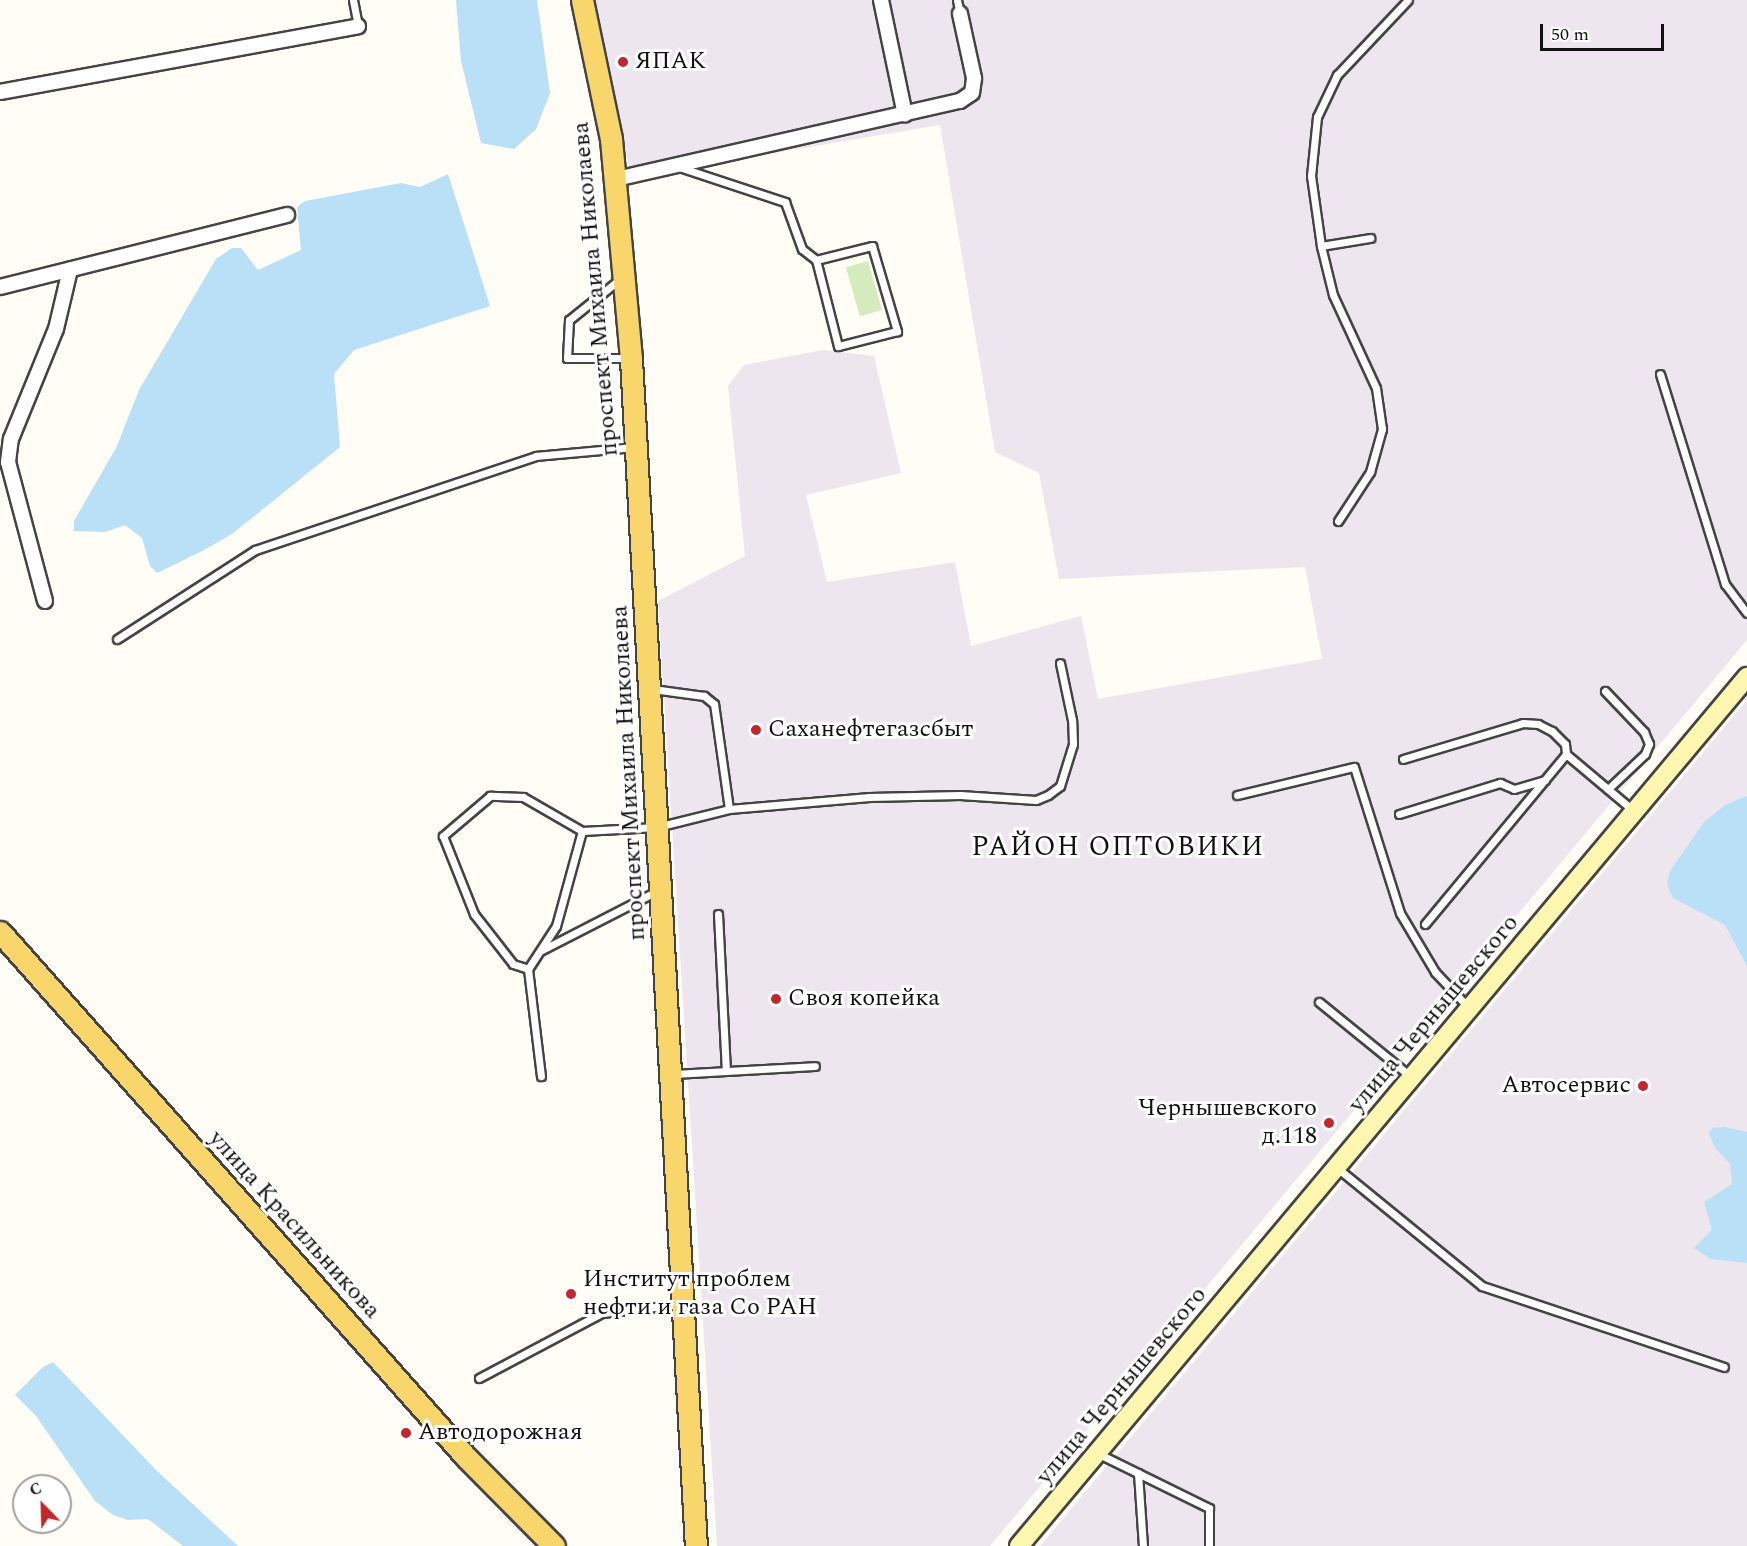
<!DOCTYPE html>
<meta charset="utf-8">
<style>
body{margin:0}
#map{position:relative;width:1747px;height:1546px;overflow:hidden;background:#fffdf5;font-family:Spectral,serif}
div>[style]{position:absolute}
.industrial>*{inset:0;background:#eee6ef}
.green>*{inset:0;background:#d5ebbd;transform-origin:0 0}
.water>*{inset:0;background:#b9e0f7}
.roads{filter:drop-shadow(2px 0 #444) drop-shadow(-2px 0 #444) drop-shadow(0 2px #444) drop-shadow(0 -2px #444)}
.service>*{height:7px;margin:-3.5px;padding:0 3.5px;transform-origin:3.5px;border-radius:3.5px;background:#fff}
.minor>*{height:14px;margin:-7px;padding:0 7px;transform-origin:7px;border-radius:7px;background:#fff}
.secondary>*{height:18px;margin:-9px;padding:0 9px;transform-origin:9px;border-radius:9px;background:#fff6b0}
.primary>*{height:21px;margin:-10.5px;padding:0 10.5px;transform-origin:10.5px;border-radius:10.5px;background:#f9d66b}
.dots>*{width:16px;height:16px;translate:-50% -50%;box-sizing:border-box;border:3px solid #fff;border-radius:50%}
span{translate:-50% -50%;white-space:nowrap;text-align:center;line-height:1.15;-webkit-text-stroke:6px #fff;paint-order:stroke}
.poi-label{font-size:24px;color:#111}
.left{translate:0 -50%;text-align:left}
.right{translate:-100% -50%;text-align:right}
.street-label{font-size:24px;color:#111}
.quarter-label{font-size:27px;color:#111;letter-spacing:1.5px}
.north{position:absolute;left:12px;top:1474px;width:60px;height:60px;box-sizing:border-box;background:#fff;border:2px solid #a0a0a0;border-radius:50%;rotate:337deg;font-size:16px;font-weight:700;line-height:24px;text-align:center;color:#111}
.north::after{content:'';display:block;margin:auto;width:21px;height:27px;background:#c4262e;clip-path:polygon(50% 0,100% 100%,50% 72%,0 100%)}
.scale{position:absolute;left:1540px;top:24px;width:124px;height:27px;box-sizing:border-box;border:3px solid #111;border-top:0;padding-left:8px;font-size:18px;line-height:21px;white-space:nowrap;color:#111;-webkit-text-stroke:4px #fff;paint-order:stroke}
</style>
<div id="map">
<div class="industrial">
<i style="clip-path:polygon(595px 0,1747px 0,1747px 640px,990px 1546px,717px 1546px,658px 601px,745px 556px,728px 386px,744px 365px,823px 350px,874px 356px,901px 473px,806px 495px,827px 582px,955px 562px,971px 646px,1081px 616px,1098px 699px,1322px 659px,1305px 567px,1059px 579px,1039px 473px,995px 452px,940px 125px,631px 177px)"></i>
<i style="clip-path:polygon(1747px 700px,1747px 1546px,1040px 1546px)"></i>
</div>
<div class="green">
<i style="left:868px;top:261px;width:51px;height:23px;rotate:74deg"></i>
</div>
<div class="water">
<i style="clip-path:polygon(456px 0,537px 0,550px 93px,536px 129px,514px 149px,481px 143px,461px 61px)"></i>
<i style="clip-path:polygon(448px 174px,490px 306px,354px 350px,334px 374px,340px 447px,232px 534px,204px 550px,157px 573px,150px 566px,142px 538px,125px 525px,105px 532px,74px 531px,74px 521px,117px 446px,139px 390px,216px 259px,232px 248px,241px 248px,258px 270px,301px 250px,297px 207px,305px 201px,401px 183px,420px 187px)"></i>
<i style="clip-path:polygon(1747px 796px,1747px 966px,1725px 925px,1673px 898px,1667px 884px,1670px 871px,1704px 822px,1725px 805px)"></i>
<i style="clip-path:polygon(1725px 1127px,1747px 1132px,1747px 1263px,1711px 1259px,1694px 1248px,1712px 1230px,1704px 1202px,1732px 1184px,1730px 1164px,1715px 1148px,1709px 1134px,1712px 1128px)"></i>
<i style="clip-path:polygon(53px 1362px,157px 1471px,238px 1546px,183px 1546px,148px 1519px,128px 1520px,113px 1515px,95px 1501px,36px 1416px,15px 1395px,43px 1367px)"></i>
</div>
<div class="roads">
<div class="service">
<i style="left:353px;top:0;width:26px;rotate:79deg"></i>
<i style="left:957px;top:0;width:14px;rotate:78deg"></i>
<i style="left:679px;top:167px;width:112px;rotate:18.3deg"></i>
<i style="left:785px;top:202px;width:50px;rotate:70.1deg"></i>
<i style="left:802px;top:249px;width:18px;rotate:38deg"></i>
<i style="left:816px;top:260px;width:58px;rotate:-14deg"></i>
<i style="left:872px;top:246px;width:89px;rotate:73.6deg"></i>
<i style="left:897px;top:331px;width:61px;rotate:165.7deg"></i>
<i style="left:838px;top:346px;width:89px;rotate:-104.3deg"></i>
<i style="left:1321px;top:246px;width:50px;rotate:-9.3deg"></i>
<i style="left:620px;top:279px;width:65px;rotate:141.2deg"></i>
<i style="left:569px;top:320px;width:38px;rotate:93deg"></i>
<i style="left:567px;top:358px;width:60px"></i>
<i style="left:1660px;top:374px;width:220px;rotate:72.8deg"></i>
<i style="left:1725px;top:584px;width:36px;rotate:53deg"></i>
<i style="left:1338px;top:521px;width:59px;rotate:-56.9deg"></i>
<i style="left:1370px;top:472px;width:45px;rotate:-74.4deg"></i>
<i style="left:1382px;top:429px;width:41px;rotate:-98.3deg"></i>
<i style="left:1376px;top:388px;width:102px;rotate:-114.8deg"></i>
<i style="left:1333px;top:295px;width:50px;rotate:-103.8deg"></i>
<i style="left:1321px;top:246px;width:71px;rotate:-98.1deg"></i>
<i style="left:1311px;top:176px;width:59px;rotate:-84.2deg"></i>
<i style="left:1317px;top:117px;width:47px;rotate:-64.5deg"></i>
<i style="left:1337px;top:75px;width:103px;rotate:-46.6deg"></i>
<i style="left:117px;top:639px;width:164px;rotate:-32.8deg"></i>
<i style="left:255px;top:550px;width:296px;rotate:-18.5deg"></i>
<i style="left:536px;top:456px;width:98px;rotate:-5.2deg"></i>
<i style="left:1605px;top:691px;width:57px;rotate:46.4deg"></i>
<i style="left:1644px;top:732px;width:13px;rotate:67deg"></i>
<i style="left:1649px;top:744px;width:11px;rotate:112deg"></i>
<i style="left:1645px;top:754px;width:51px;rotate:136.6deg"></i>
<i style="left:1403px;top:759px;width:125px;rotate:-16.7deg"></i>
<i style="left:1523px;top:723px;width:15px;rotate:4deg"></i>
<i style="left:1538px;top:724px;width:16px;rotate:27deg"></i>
<i style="left:1552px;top:731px;width:18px;rotate:45deg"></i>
<i style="left:1565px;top:744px;width:10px;rotate:84deg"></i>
<i style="left:1237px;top:795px;width:120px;rotate:-13.5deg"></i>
<i style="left:1354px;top:767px;width:153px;rotate:72.5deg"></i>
<i style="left:1400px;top:913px;width:69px;rotate:59.3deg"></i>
<i style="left:1435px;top:972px;width:48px;rotate:46.7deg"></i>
<i style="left:729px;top:809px;width:141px;rotate:-4.9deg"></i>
<i style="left:869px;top:797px;width:91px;rotate:-1.3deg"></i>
<i style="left:960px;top:795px;width:76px;rotate:3.8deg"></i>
<i style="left:1036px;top:800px;width:13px;rotate:-23deg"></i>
<i style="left:1048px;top:795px;width:15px;rotate:-37deg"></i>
<i style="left:1060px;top:786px;width:44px;rotate:-72.8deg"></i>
<i style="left:1073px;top:744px;width:24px;rotate:-92deg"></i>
<i style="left:1072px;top:720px;width:58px;rotate:-101.9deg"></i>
<i style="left:1399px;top:814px;width:106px;rotate:-17.1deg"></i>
<i style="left:1500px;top:783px;width:15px;rotate:23deg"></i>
<i style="left:1514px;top:789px;width:32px;rotate:-16deg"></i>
<i style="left:582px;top:831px;width:68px;rotate:-150deg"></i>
<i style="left:523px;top:797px;width:33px;rotate:-178deg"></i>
<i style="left:490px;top:796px;width:62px;rotate:139.6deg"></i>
<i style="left:443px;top:836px;width:84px;rotate:68.3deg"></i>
<i style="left:474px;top:914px;width:63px;rotate:52deg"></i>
<i style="left:513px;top:964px;width:16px;rotate:18deg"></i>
<i style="left:528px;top:969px;width:51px;rotate:-56.9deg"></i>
<i style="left:556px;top:926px;width:98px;rotate:-74.7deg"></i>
<i style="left:582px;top:831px;width:75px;rotate:-3.1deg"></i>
<i style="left:657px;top:827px;width:74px;rotate:-14deg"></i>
<i style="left:729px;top:809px;width:106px;rotate:-98.1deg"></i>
<i style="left:714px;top:704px;width:13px;rotate:-141deg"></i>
<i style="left:704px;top:696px;width:52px;rotate:-172.3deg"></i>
<i style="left:718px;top:914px;width:157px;rotate:87.1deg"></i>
<i style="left:1425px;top:924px;width:221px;rotate:-50.3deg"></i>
<i style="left:1566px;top:754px;width:89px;rotate:40deg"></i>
<i style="left:542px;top:950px;width:129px;rotate:-27.2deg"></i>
<i style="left:528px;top:969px;width:108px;rotate:83.1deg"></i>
<i style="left:1319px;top:1002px;width:117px;rotate:39.1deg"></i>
<i style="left:673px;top:1074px;width:142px;rotate:-3.2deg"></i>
<i style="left:1336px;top:1167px;width:188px;rotate:39.2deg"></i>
<i style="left:1482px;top:1286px;width:255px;rotate:18.5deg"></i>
<i style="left:479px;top:1378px;width:139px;rotate:-27.9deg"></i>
<i style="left:602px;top:1313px;width:80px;rotate:-6.5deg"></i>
<i style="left:1097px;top:1453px;width:125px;rotate:26.2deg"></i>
<i style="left:1209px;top:1508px;width:38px;rotate:90deg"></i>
<i style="left:1138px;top:1473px;width:73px;rotate:86.1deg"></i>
</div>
<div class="minor">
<i style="left:881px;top:0;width:117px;rotate:78.2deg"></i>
<i style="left:0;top:92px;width:364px;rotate:-10.4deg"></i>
<i style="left:616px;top:179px;width:353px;rotate:-12.8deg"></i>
<i style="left:960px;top:101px;width:14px;rotate:-34deg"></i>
<i style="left:972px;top:93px;width:15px;rotate:-82deg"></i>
<i style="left:974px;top:78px;width:66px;rotate:-102.3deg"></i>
<i style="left:0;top:287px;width:296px;rotate:-14.1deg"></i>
<i style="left:45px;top:601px;width:144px;rotate:-104.9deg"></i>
<i style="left:8px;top:462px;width:23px;rotate:-83deg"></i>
<i style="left:11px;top:439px;width:119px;rotate:-67.8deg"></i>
<i style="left:56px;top:329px;width:61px;rotate:-76.7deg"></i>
</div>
<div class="secondary">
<i style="left:1019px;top:1546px;width:1134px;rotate:-50.05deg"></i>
</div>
<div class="primary">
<i style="left:582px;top:0;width:142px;rotate:78.2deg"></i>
<i style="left:611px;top:139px;width:221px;rotate:84.8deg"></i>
<i style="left:631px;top:359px;width:1189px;rotate:86.87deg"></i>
<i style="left:0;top:932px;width:702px;rotate:48.41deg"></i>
<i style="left:466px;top:1457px;width:125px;rotate:45.3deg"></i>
</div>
</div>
<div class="dots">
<i style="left:623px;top:62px;background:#c4262e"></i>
<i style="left:756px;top:730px;background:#c4262e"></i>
<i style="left:776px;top:999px;background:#c4262e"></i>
<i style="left:1643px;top:1086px;background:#c4262e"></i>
<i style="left:1329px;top:1123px;background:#c4262e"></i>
<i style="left:571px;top:1294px;background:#c4262e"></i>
<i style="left:406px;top:1433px;background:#c4262e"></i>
</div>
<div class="poi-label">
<span class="left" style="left:635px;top:62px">ЯПАК</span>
<span class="left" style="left:768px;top:730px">Саханефтегазсбыт</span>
<span class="left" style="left:788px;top:999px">Своя копейка</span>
<span class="right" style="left:1631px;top:1086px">Автосервис</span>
<span class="right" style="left:1317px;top:1123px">Чернышевского<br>д.118</span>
<span class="left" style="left:583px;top:1294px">Институт проблем<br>нефти и газа Со РАН</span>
<span class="left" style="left:418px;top:1433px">Автодорожная</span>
</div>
<div class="street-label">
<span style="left:596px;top:289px;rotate:-95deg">проспект Михаила Николаева</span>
<span style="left:629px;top:773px;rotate:-93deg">проспект Михаила Николаева</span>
<span style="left:1434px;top:1014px;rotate:-50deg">улица Чернышевского</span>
<span style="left:294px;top:1225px;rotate:48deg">улица Красильникова</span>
<span style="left:1122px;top:1386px;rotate:-50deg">улица Чернышевского</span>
</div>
<div class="quarter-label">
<span style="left:1118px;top:848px">РАЙОН ОПТОВИКИ</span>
</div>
<div class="north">С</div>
<div class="scale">50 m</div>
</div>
